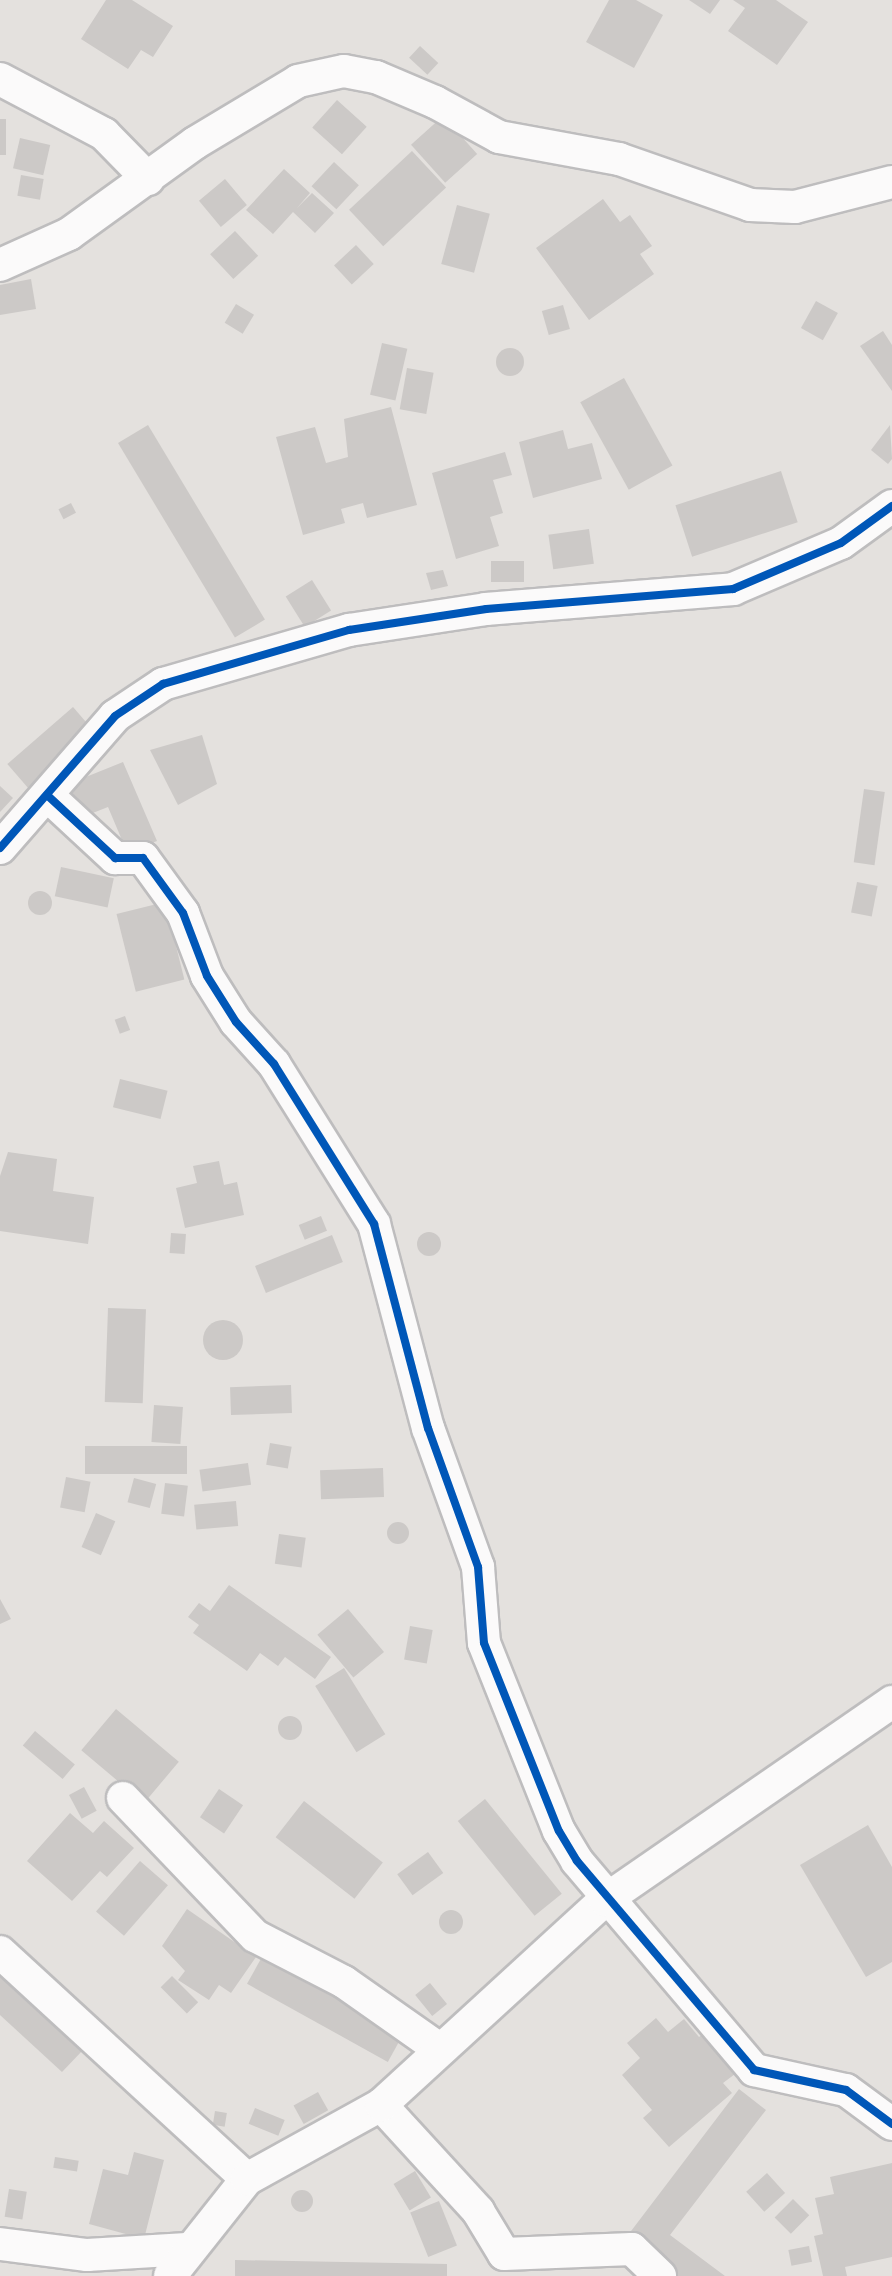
<!DOCTYPE html>
<style>
body{margin:0}
#map{position:relative;width:892px;height:2276px;overflow:hidden;background:#e4e1de;font-family:"Source Sans 3",sans-serif}
div>[style]{position:absolute}
.building>*{inset:0;background:#ccc9c7;transform-origin:0 0}
.round{border-radius:50%}
.roads{filter:drop-shadow(2px 0 #bebdbe) drop-shadow(-2px 0 #bebdbe) drop-shadow(0 2px #bebdbe) drop-shadow(0 -2px #bebdbe)}
.minor>*{height:32px;margin:-16px;padding:0 16px;transform-origin:16px;border-radius:16px;background:#fbfafa}
.cycleway>*{height:8px;margin:-4px;padding:0 4px;transform-origin:4px;border-radius:4px;background:#0057b8}
span{translate:-50% -50%;white-space:nowrap;text-align:center;line-height:1.15;-webkit-text-stroke:5px #fff;paint-order:stroke}
</style>
<div id="map">
<div class="building">
<i style="clip-path:polygon(106px 0,132px 0,173px 26px,153px 57px,141px 50px,128px 69px,81px 39px)"></i>
<i style="clip-path:polygon(609px 0,636px 0,663px 15px,634px 68px,586px 42px)"></i>
<i style="clip-path:polygon(689px 0,720px 0,710px 14px)"></i>
<i style="clip-path:polygon(733px 0,776px 0,808px 22px,777px 65px,728px 31px,745px 8px)"></i>
<i style="left:420px;top:46px;width:25px;height:16px;rotate:43deg"></i>
<i style="left:337px;top:100px;width:40px;height:37px;rotate:42deg"></i>
<i style="left:443px;top:116px;width:51px;height:43px;rotate:48deg"></i>
<i style="left:0;top:119px;width:6px;height:36px"></i>
<i style="left:20px;top:138px;width:31px;height:31px;rotate:13deg"></i>
<i style="left:412px;top:151px;width:50px;height:86px;rotate:47deg"></i>
<i style="left:334px;top:162px;width:34px;height:33px;rotate:43deg"></i>
<i style="clip-path:polygon(284px 169px,310px 193px,297px 208px,312px 193px,334px 213px,315px 233px,293px 212px,273px 234px,246px 210px)"></i>
<i style="left:21px;top:175px;width:23px;height:21px;rotate:10deg"></i>
<i style="left:225px;top:179px;width:34px;height:34px;rotate:50deg"></i>
<i style="clip-path:polygon(603px 199px,620px 222px,630px 215px,652px 246px,640px 254px,654px 274px,589px 320px,536px 248px)"></i>
<i style="left:457px;top:205px;width:34px;height:61px;rotate:15deg"></i>
<i style="left:235px;top:231px;width:34px;height:34px;rotate:47deg"></i>
<i style="left:356px;top:245px;width:26px;height:30px;rotate:47deg"></i>
<i style="clip-path:polygon(31px 279px,36px 309px,0 315px,0 285px)"></i>
<i style="left:816px;top:301px;width:25px;height:31px;rotate:29deg"></i>
<i style="left:236px;top:304px;width:21px;height:22px;rotate:31deg"></i>
<i style="left:563px;top:305px;width:25px;height:22px;rotate:74deg"></i>
<i style="clip-path:polygon(883px 331px,892px 345px,892px 391px,860px 346px)"></i>
<i style="left:382px;top:343px;width:26px;height:53px;rotate:13deg"></i>
<i class="round" style="left:496px;top:348px;width:28px;height:28px"></i>
<i style="left:407px;top:368px;width:27px;height:42px;rotate:10deg"></i>
<i style="left:624px;top:378px;width:100px;height:50px;rotate:61deg"></i>
<i style="clip-path:polygon(391px 407px,417px 505px,367px 518px,363px 503px,341px 509px,345px 523px,303px 535px,276px 437px,315px 427px,326px 463px,348px 457px,344px 419px)"></i>
<i style="left:148px;top:425px;width:227px;height:35px;rotate:59deg"></i>
<i style="clip-path:polygon(890px 425px,892px 459px,888px 464px,871px 450px)"></i>
<i style="clip-path:polygon(563px 430px,568px 449px,592px 443px,602px 479px,533px 498px,519px 442px)"></i>
<i style="clip-path:polygon(505px 452px,512px 475px,493px 480px,503px 513px,490px 517px,499px 546px,456px 559px,432px 473px)"></i>
<i style="left:781px;top:471px;width:54px;height:111px;rotate:72deg"></i>
<i style="left:71px;top:503px;width:11px;height:14px;rotate:63deg"></i>
<i style="left:589px;top:529px;width:35px;height:41px;rotate:82deg"></i>
<i style="left:524px;top:561px;width:21px;height:33px;rotate:90deg"></i>
<i style="clip-path:polygon(443px 570px,448px 586px,431px 590px,426px 573px)"></i>
<i style="left:312px;top:580px;width:36px;height:31px;rotate:58deg"></i>
<i style="left:73px;top:707px;width:32px;height:87px;rotate:49deg"></i>
<i style="clip-path:polygon(202px 735px,217px 784px,178px 805px,150px 750px)"></i>
<i style="clip-path:polygon(123px 762px,157px 841px,127px 852px,108px 807px,80px 818px,66px 785px)"></i>
<i style="clip-path:polygon(0 786px,13px 798px,0 812px)"></i>
<i style="left:864px;top:789px;width:21px;height:74px;rotate:8deg"></i>
<i style="left:61px;top:867px;width:54px;height:30px;rotate:12deg"></i>
<i style="left:857px;top:882px;width:21px;height:31px;rotate:11deg"></i>
<i class="round" style="left:28px;top:891px;width:24px;height:24px"></i>
<i style="left:165px;top:902px;width:80px;height:50px;rotate:76deg"></i>
<i style="left:125px;top:1016px;width:15px;height:11px;rotate:70deg"></i>
<i style="left:120px;top:1079px;width:49px;height:29px;rotate:14deg"></i>
<i style="clip-path:polygon(8px 1152px,57px 1159px,53px 1191px,94px 1197px,88px 1244px,0 1231px,0 1176px)"></i>
<i style="clip-path:polygon(219px 1161px,224px 1185px,237px 1182px,244px 1215px,185px 1228px,176px 1188px,197px 1183px,193px 1166px)"></i>
<i style="left:321px;top:1216px;width:16px;height:24px;rotate:68deg"></i>
<i class="round" style="left:417px;top:1232px;width:24px;height:24px"></i>
<i style="left:171px;top:1233px;width:15px;height:20px;rotate:4deg"></i>
<i style="left:332px;top:1235px;width:29px;height:83px;rotate:68deg"></i>
<i style="left:108px;top:1308px;width:38px;height:94px;rotate:2deg"></i>
<i class="round" style="left:203px;top:1320px;width:40px;height:40px"></i>
<i style="left:291px;top:1385px;width:28px;height:61px;rotate:88deg"></i>
<i style="left:154px;top:1405px;width:29px;height:37px;rotate:4deg"></i>
<i style="left:270px;top:1443px;width:22px;height:22px;rotate:10deg"></i>
<i style="left:187px;top:1446px;width:28px;height:102px;rotate:90deg"></i>
<i style="left:248px;top:1463px;width:22px;height:49px;rotate:82deg"></i>
<i style="left:383px;top:1468px;width:29px;height:63px;rotate:88deg"></i>
<i style="left:66px;top:1477px;width:25px;height:31px;rotate:11deg"></i>
<i style="left:134px;top:1478px;width:23px;height:25px;rotate:15deg"></i>
<i style="left:165px;top:1483px;width:23px;height:31px;rotate:7deg"></i>
<i style="left:236px;top:1501px;width:25px;height:42px;rotate:85deg"></i>
<i style="left:96px;top:1513px;width:21px;height:37px;rotate:23deg"></i>
<i class="round" style="left:387px;top:1522px;width:22px;height:22px"></i>
<i style="left:279px;top:1534px;width:27px;height:30px;rotate:8deg"></i>
<i style="clip-path:polygon(229px 1585px,331px 1657px,315px 1679px,285px 1657px,278px 1666px,260px 1653px,247px 1671px,193px 1633px,199px 1625px,188px 1617px,199px 1603px,210px 1611px)"></i>
<i style="clip-path:polygon(0 1599px,11px 1619px,0 1624px)"></i>
<i style="left:348px;top:1609px;width:56px;height:40px;rotate:50deg"></i>
<i style="left:410px;top:1626px;width:23px;height:34px;rotate:10deg"></i>
<i style="left:344px;top:1668px;width:78px;height:34px;rotate:58deg"></i>
<i style="left:116px;top:1709px;width:82px;height:54px;rotate:40deg"></i>
<i class="round" style="left:278px;top:1716px;width:24px;height:24px"></i>
<i style="left:35px;top:1731px;width:52px;height:19px;rotate:40deg"></i>
<i style="left:84px;top:1787px;width:27px;height:17px;rotate:62deg"></i>
<i style="left:219px;top:1789px;width:29px;height:34px;rotate:34deg"></i>
<i style="left:485px;top:1799px;width:122px;height:35px;rotate:51deg"></i>
<i style="left:304px;top:1801px;width:100px;height:46px;rotate:38deg"></i>
<i style="clip-path:polygon(70px 1813px,93px 1833px,104px 1821px,134px 1848px,107px 1877px,100px 1871px,72px 1901px,27px 1861px)"></i>
<i style="clip-path:polygon(868px 1825px,892px 1867px,892px 1962px,866px 1977px,800px 1865px)"></i>
<i style="left:428px;top:1852px;width:26px;height:38px;rotate:54deg"></i>
<i style="left:140px;top:1861px;width:37px;height:67px;rotate:41deg"></i>
<i style="clip-path:polygon(187px 1909px,256px 1957px,231px 1993px,219px 1985px,209px 2000px,178px 1980px,185px 1971px,162px 1946px)"></i>
<i class="round" style="left:439px;top:1910px;width:24px;height:24px"></i>
<i style="left:263px;top:1955px;width:161px;height:33px;rotate:29deg"></i>
<i style="clip-path:polygon(0 1973px,83px 2050px,62px 2072px,0 2015px)"></i>
<i style="left:172px;top:1976px;width:37px;height:16px;rotate:45deg"></i>
<i style="left:430px;top:1983px;width:27px;height:19px;rotate:51deg"></i>
<i style="clip-path:polygon(656px 2018px,668px 2032px,684px 2019px,699px 2037px,706px 2032px,735px 2074px,723px 2083px,732px 2093px,669px 2147px,643px 2118px,652px 2110px,622px 2075px,640px 2058px,627px 2043px)"></i>
<i style="clip-path:polygon(739px 2089px,766px 2110px,670px 2235px,725px 2276px,673px 2276px,625px 2239px)"></i>
<i style="left:318px;top:2092px;width:21px;height:28px;rotate:61deg"></i>
<i style="left:255px;top:2108px;width:32px;height:17px;rotate:22deg"></i>
<i style="left:215px;top:2111px;width:12px;height:14px;rotate:9deg"></i>
<i style="clip-path:polygon(134px 2152px,164px 2160px,144px 2239px,89px 2224px,103px 2169px,128px 2175px)"></i>
<i style="left:55px;top:2157px;width:24px;height:11px;rotate:9deg"></i>
<i style="clip-path:polygon(892px 2163px,892px 2257px,845px 2267px,847px 2276px,823px 2276px,814px 2236px,823px 2234px,815px 2198px,834px 2194px,830px 2177px)"></i>
<i style="left:415px;top:2171px;width:31px;height:25px;rotate:59deg"></i>
<i style="left:767px;top:2173px;width:27px;height:28px;rotate:48deg"></i>
<i style="left:9px;top:2189px;width:18px;height:28px;rotate:9deg"></i>
<i class="round" style="left:291px;top:2190px;width:22px;height:22px"></i>
<i style="left:793px;top:2199px;width:23px;height:26px;rotate:45deg"></i>
<i style="left:439px;top:2201px;width:48px;height:31px;rotate:68deg"></i>
<i style="left:809px;top:2246px;width:16px;height:21px;rotate:79deg"></i>
<i style="clip-path:polygon(235px 2260px,447px 2264px,447px 2276px,235px 2276px)"></i>
</div>
<div class="roads">
<div class="minor">
<i style="left:0;top:79px;width:118px;rotate:27.9deg"></i>
<i style="left:104px;top:134px;width:63px;rotate:45.6deg"></i>
<i style="left:0;top:265px;width:76px;rotate:-24.2deg"></i>
<i style="left:69px;top:234px;width:155px;rotate:-35.8deg"></i>
<i style="left:195px;top:143px;width:120px;rotate:-31deg"></i>
<i style="left:298px;top:81px;width:47px;rotate:-12.3deg"></i>
<i style="left:344px;top:71px;width:33px;rotate:11deg"></i>
<i style="left:376px;top:77px;width:64px;rotate:23deg"></i>
<i style="left:435px;top:102px;width:73px;rotate:28.7deg"></i>
<i style="left:499px;top:137px;width:122px;rotate:10.4deg"></i>
<i style="left:619px;top:159px;width:139px;rotate:19.3deg"></i>
<i style="left:750px;top:205px;width:45px;rotate:2.5deg"></i>
<i style="left:795px;top:207px;width:100px;rotate:-14.5deg"></i>
<i style="left:47px;top:795px;width:93px;rotate:42.8deg"></i>
<i style="left:115px;top:858px;width:28px"></i>
<i style="left:143px;top:858px;width:68px;rotate:54deg"></i>
<i style="left:183px;top:913px;width:67px;rotate:69.1deg"></i>
<i style="left:207px;top:976px;width:54px;rotate:57.8deg"></i>
<i style="left:236px;top:1022px;width:57px;rotate:47.9deg"></i>
<i style="left:274px;top:1064px;width:189px;rotate:58deg"></i>
<i style="left:374px;top:1224px;width:211px;rotate:75.2deg"></i>
<i style="left:428px;top:1428px;width:148px;rotate:70.2deg"></i>
<i style="left:478px;top:1567px;width:76px;rotate:85.5deg"></i>
<i style="left:484px;top:1643px;width:202px;rotate:68.3deg"></i>
<i style="left:559px;top:1831px;width:35px;rotate:59deg"></i>
<i style="left:577px;top:1861px;width:274px;rotate:49.7deg"></i>
<i style="left:754px;top:2070px;width:94px;rotate:12.3deg"></i>
<i style="left:846px;top:2090px;width:57px;rotate:36.5deg"></i>
<i style="left:0;top:848px;width:175px;rotate:-48.9deg"></i>
<i style="left:115px;top:716px;width:58px;rotate:-33.7deg"></i>
<i style="left:163px;top:684px;width:194px;rotate:-16.2deg"></i>
<i style="left:349px;top:630px;width:139px;rotate:-8.7deg"></i>
<i style="left:486px;top:609px;width:248px;rotate:-4.6deg"></i>
<i style="left:733px;top:589px;width:117px;rotate:-23.1deg"></i>
<i style="left:841px;top:543px;width:63px;rotate:-36deg"></i>
<i style="left:123px;top:1798px;width:191px;rotate:46.3deg"></i>
<i style="left:255px;top:1936px;width:100px;rotate:27.3deg"></i>
<i style="left:344px;top:1982px;width:115px;rotate:35.1deg"></i>
<i style="left:0;top:1952px;width:335px;rotate:42.6deg"></i>
<i style="left:381px;top:2105px;width:144px;rotate:47.5deg"></i>
<i style="left:478px;top:2211px;width:50px;rotate:58.8deg"></i>
<i style="left:504px;top:2254px;width:128px;rotate:-2.2deg"></i>
<i style="left:632px;top:2249px;width:39px;rotate:44deg"></i>
<i style="left:0;top:2244px;width:88px;rotate:7.2deg"></i>
<i style="left:87px;top:2255px;width:100px;rotate:-3.4deg"></i>
<i style="left:170px;top:2276px;width:124px;rotate:-51.6deg"></i>
<i style="left:247px;top:2179px;width:153px;rotate:-28.9deg"></i>
<i style="left:381px;top:2105px;width:304px;rotate:-42.5deg"></i>
<i style="left:605px;top:1900px;width:349px;rotate:-34.6deg"></i>
</div>
</div>
<div class="cycleway">
<i style="left:47px;top:795px;width:93px;rotate:42.8deg"></i>
<i style="left:115px;top:858px;width:28px"></i>
<i style="left:143px;top:858px;width:68px;rotate:54deg"></i>
<i style="left:183px;top:913px;width:67px;rotate:69.1deg"></i>
<i style="left:207px;top:976px;width:54px;rotate:57.8deg"></i>
<i style="left:236px;top:1022px;width:57px;rotate:47.9deg"></i>
<i style="left:274px;top:1064px;width:189px;rotate:58deg"></i>
<i style="left:374px;top:1224px;width:211px;rotate:75.2deg"></i>
<i style="left:428px;top:1428px;width:148px;rotate:70.2deg"></i>
<i style="left:478px;top:1567px;width:76px;rotate:85.5deg"></i>
<i style="left:484px;top:1643px;width:202px;rotate:68.3deg"></i>
<i style="left:559px;top:1831px;width:35px;rotate:59deg"></i>
<i style="left:577px;top:1861px;width:274px;rotate:49.7deg"></i>
<i style="left:754px;top:2070px;width:94px;rotate:12.3deg"></i>
<i style="left:846px;top:2090px;width:57px;rotate:36.5deg"></i>
<i style="left:0;top:848px;width:175px;rotate:-48.9deg"></i>
<i style="left:115px;top:716px;width:58px;rotate:-33.7deg"></i>
<i style="left:163px;top:684px;width:194px;rotate:-16.2deg"></i>
<i style="left:349px;top:630px;width:139px;rotate:-8.7deg"></i>
<i style="left:486px;top:609px;width:248px;rotate:-4.6deg"></i>
<i style="left:733px;top:589px;width:117px;rotate:-23.1deg"></i>
<i style="left:841px;top:543px;width:63px;rotate:-36deg"></i>
</div>
</div>
